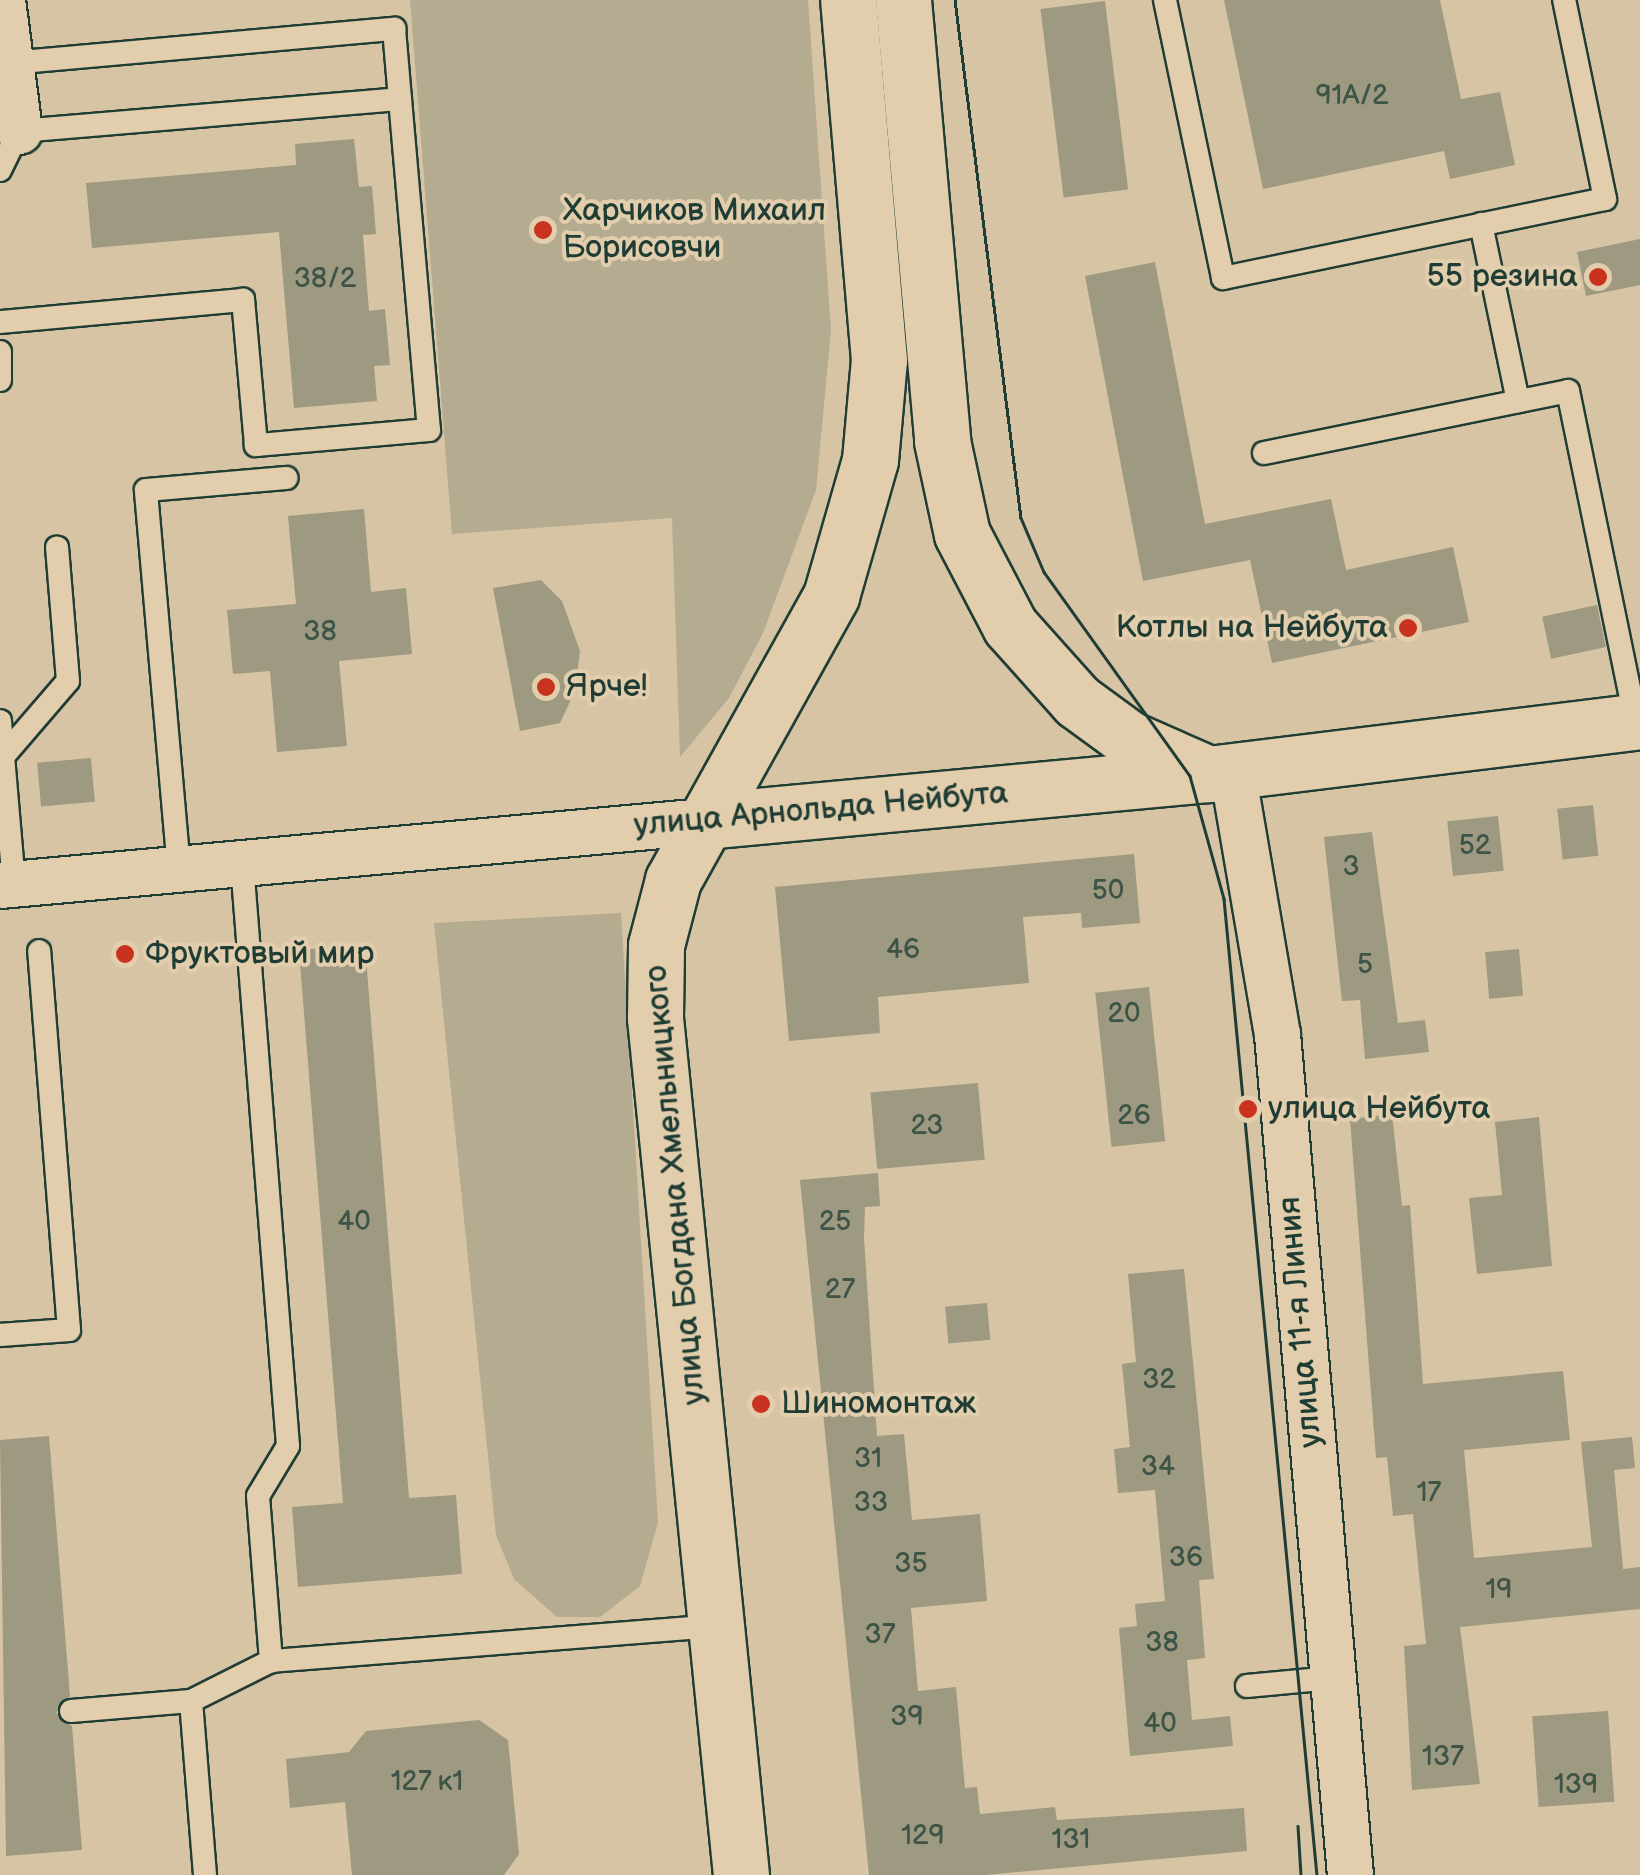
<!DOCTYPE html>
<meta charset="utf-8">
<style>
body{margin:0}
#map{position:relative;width:1640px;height:1875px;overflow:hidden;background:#d6c4a5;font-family:"Balsamiq Sans",sans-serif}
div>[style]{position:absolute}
.green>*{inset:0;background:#b5ab90}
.building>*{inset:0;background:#9d9a81;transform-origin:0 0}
.roads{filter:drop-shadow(2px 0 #1f3d34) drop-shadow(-2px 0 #1f3d34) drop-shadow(0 2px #1f3d34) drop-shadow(0 -2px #1f3d34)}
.service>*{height:22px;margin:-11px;padding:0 11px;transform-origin:11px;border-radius:11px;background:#e2cdac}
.minor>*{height:45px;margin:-22.5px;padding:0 22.5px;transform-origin:22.5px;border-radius:22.5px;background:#e2cdac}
.secondary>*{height:55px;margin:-27.5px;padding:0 27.5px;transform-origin:27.5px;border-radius:27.5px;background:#e2cdac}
.tram>*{height:2.5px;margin:-1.25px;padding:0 1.25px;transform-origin:1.25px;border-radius:1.25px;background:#1f3d34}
.dots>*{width:28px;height:28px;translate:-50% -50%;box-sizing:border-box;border:5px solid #e2cdac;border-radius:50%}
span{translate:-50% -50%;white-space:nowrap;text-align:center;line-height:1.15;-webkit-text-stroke:8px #e2cdac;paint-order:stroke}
.number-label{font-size:28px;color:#3e5447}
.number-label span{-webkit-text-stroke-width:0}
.poi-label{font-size:32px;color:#1f3d34}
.left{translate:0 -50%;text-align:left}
.right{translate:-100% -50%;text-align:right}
.street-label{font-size:32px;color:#1f3d34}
</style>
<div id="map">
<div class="green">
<i style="clip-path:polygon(410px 0,808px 0,831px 330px,816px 490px,763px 633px,729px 698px,680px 757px,672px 518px,452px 534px)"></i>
<i style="clip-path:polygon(621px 913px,658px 1522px,640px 1586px,600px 1617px,557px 1617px,514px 1579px,496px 1535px,434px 923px)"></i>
</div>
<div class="building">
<i style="clip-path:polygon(1224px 0,1440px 0,1461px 99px,1500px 92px,1515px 165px,1450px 179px,1444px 151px,1263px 189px)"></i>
<i style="left:1105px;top:1px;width:190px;height:65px;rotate:83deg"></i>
<i style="clip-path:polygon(354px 139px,359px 187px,372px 186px,376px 234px,363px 235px,369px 311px,385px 309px,390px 365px,374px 366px,377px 401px,294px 408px,279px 232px,92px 248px,86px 183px,296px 165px,295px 144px)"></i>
<i style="clip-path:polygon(1640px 239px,1640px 285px,1586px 296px,1577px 252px)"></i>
<i style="clip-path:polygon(1155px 262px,1205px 524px,1331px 499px,1346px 570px,1453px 547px,1469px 622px,1272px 663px,1250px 560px,1143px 581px,1085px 276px)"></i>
<i style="clip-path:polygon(364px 509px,371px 592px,406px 588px,412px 654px,339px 661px,347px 746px,277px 752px,270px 671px,233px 674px,227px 610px,296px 604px,288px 516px)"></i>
<i style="clip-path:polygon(541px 580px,562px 601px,580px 651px,575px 691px,560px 723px,520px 731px,493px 588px)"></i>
<i style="left:1597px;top:605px;width:43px;height:56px;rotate:78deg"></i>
<i style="left:91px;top:758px;width:44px;height:54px;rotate:85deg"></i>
<i style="left:1593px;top:805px;width:51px;height:36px;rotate:84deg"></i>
<i style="left:1498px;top:816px;width:55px;height:51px;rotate:84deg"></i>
<i style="clip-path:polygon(1372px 832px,1398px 1023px,1425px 1020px,1429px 1052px,1365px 1059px,1360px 1000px,1342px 1001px,1324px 837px)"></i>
<i style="clip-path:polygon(1134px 854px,1140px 923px,1082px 928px,1081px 913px,1023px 917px,1029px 983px,878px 997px,880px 1033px,789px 1041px,775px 887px)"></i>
<i style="clip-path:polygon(365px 945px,409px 1498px,456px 1495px,462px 1574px,298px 1587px,292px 1507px,343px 1503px,299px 950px)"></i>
<i style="left:1519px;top:949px;width:47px;height:34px;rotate:85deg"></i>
<i style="left:1149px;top:987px;width:155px;height:54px;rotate:84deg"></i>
<i style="left:978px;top:1083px;width:77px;height:108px;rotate:85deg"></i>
<i style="clip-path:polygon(1392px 1114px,1402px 1206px,1410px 1205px,1423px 1384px,1563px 1371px,1570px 1440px,1464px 1450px,1474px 1558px,1592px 1547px,1581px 1442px,1632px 1437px,1635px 1468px,1614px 1470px,1623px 1569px,1640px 1567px,1640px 1609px,1460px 1627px,1480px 1784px,1412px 1790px,1404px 1646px,1426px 1644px,1413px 1514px,1393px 1516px,1387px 1457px,1376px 1458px,1350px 1119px)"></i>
<i style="clip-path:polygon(1539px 1117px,1552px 1266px,1477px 1274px,1469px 1198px,1502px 1195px,1495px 1122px)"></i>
<i style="clip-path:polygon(878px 1173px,880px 1206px,865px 1207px,864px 1238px,877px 1436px,904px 1434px,912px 1520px,980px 1514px,987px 1601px,911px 1608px,918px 1691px,956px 1687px,965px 1788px,977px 1787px,980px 1814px,1055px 1807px,1057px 1820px,1244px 1808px,1247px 1851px,986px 1875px,869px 1875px,800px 1180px)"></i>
<i style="clip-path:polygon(1184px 1269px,1214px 1579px,1199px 1580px,1205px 1658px,1187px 1660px,1192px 1720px,1230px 1716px,1233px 1746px,1130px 1756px,1119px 1628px,1137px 1626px,1135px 1604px,1165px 1601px,1155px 1490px,1118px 1493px,1114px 1449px,1130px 1447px,1122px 1364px,1136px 1362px,1128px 1274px)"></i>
<i style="left:987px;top:1303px;width:37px;height:42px;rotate:85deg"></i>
<i style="clip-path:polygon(49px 1436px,70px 1696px,56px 1713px,72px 1726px,82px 1850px,6px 1856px,0 1440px)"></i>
<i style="left:1608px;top:1711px;width:91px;height:76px;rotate:86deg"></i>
<i style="clip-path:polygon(479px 1720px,508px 1740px,519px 1854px,504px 1875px,352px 1875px,345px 1802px,290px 1808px,286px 1759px,349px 1752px,366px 1731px)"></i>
</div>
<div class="roads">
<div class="service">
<i style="left:1165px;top:0;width:284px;rotate:78.2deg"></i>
<i style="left:1223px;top:278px;width:390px;rotate:-11.7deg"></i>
<i style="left:1605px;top:199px;width:203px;rotate:-101.6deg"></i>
<i style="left:10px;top:63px;width:386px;rotate:-5.1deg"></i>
<i style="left:394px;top:29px;width:70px;rotate:85.1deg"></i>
<i style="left:0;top:170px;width:43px;rotate:-64deg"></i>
<i style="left:19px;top:131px;width:382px;rotate:-4.8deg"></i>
<i style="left:400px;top:99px;width:332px;rotate:85deg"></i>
<i style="left:429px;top:430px;width:174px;rotate:175deg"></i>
<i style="left:256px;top:445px;width:146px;rotate:-95.1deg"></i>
<i style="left:243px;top:300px;width:244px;rotate:174.8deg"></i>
<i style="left:1481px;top:224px;width:181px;rotate:78.2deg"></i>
<i style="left:0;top:352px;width:28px;rotate:90deg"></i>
<i style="left:1264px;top:453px;width:310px;rotate:-11.5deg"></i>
<i style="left:1568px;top:391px;width:337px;rotate:78.4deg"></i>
<i style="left:0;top:721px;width:163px;rotate:85.1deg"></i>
<i style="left:0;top:760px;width:104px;rotate:-49.3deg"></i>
<i style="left:68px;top:681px;width:134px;rotate:-94.7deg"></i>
<i style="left:242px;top:864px;width:584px;rotate:85.48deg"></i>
<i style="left:288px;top:1446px;width:58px;rotate:121deg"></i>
<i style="left:258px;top:1496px;width:166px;rotate:85.5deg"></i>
<i style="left:179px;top:869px;width:380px;rotate:-95deg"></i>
<i style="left:146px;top:490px;width:141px;rotate:-4.9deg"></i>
<i style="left:0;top:1335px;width:69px;rotate:-4.1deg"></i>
<i style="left:69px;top:1330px;width:380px;rotate:-94.5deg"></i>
<i style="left:1247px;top:1686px;width:85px;rotate:-5.4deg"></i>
<i style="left:191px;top:1701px;width:175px;rotate:85.4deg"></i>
<i style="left:71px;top:1711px;width:120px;rotate:-4.8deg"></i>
<i style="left:191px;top:1701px;width:89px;rotate:-26.6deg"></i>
<i style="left:271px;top:1661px;width:446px;rotate:-4.5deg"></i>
</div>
<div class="minor">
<i style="left:2px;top:0;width:132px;rotate:82.6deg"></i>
<i style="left:1232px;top:771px;width:267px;rotate:80.3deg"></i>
<i style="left:1277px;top:1034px;width:844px;rotate:85.04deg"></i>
<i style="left:0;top:885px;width:707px;rotate:-5.19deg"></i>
</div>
<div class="secondary">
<i style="left:903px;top:0;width:443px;rotate:84.9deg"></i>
<i style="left:942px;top:441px;width:95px;rotate:77.9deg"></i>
<i style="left:962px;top:534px;width:104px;rotate:62.4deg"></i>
<i style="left:1010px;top:626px;width:101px;rotate:48.2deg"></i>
<i style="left:1077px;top:701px;width:64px;rotate:36.2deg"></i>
<i style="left:1129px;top:739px;width:80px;rotate:23.7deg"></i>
<i style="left:704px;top:821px;width:507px;rotate:-5.32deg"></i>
<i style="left:1209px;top:774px;width:434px;rotate:-7deg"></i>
<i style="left:741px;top:1875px;width:861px;rotate:-95.73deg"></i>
<i style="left:655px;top:1018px;width:73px;rotate:-89.2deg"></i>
<i style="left:656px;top:945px;width:67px;rotate:-75.3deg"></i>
<i style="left:673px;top:880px;width:325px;rotate:-60.9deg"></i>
<i style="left:831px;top:596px;width:141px;rotate:-74deg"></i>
<i style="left:870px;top:460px;width:100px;rotate:-84.9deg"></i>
<i style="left:879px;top:360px;width:361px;rotate:-94.9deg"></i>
</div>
</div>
<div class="tram">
<i style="left:955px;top:0;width:522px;rotate:82.74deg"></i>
<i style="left:1021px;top:518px;width:59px;rotate:66.9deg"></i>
<i style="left:1044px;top:572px;width:251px;rotate:54.4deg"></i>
<i style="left:1190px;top:776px;width:128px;rotate:74.5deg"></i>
<i style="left:1224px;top:899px;width:980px;rotate:84.56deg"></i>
<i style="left:1298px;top:1826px;width:49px;rotate:86.5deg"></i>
</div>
<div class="dots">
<i style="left:543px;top:230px;background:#c8321e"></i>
<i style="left:1598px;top:277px;background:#c8321e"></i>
<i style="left:1408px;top:628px;background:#c8321e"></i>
<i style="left:546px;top:687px;background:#c8321e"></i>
<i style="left:125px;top:954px;background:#c8321e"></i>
<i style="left:1248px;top:1109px;background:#c8321e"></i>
<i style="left:761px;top:1404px;background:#c8321e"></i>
</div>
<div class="number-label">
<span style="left:1352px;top:96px">91А/2</span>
<span style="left:325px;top:279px">38/2</span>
<span style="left:320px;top:632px">38</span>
<span style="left:1475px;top:846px">52</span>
<span style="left:1351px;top:867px">3</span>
<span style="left:1108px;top:891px">50</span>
<span style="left:903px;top:950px">46</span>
<span style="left:1365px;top:965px">5</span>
<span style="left:1124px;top:1014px">20</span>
<span style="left:1134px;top:1116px">26</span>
<span style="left:927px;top:1126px">23</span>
<span style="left:354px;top:1222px">40</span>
<span style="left:835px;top:1222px">25</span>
<span style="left:840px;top:1290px">27</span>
<span style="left:1159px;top:1380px">32</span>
<span style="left:868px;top:1459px">31</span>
<span style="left:1158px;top:1467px">34</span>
<span style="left:1429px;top:1493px">17</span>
<span style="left:871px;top:1503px">33</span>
<span style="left:1186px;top:1558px">36</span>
<span style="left:911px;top:1564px">35</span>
<span style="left:1499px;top:1590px">19</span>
<span style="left:880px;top:1635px">37</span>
<span style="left:1162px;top:1643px">38</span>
<span style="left:907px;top:1717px">39</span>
<span style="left:1160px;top:1724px">40</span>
<span style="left:1443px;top:1757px">137</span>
<span style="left:427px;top:1782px">127 к1</span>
<span style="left:1576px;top:1785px">139</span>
<span style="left:923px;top:1836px">129</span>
<span style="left:1071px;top:1840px">131</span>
</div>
<div class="poi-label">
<span class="left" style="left:563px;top:230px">Харчиков Михаил<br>Борисовчи</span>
<span class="right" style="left:1578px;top:277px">55 резина</span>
<span class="right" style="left:1388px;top:628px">Котлы на Нейбута</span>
<span class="left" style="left:566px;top:687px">Ярче!</span>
<span class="left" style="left:145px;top:954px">Фруктовый мир</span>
<span class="left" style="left:1268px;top:1109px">улица Нейбута</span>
<span class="left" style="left:781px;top:1404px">Шиномонтаж</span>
</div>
<div class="street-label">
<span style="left:821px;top:810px;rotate:-5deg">улица Арнольда Нейбута</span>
<span style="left:676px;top:1185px;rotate:-95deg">улица Богдана Хмельницкого</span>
<span style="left:1301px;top:1322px;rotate:-95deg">улица 11-я Линия</span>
</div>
</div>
